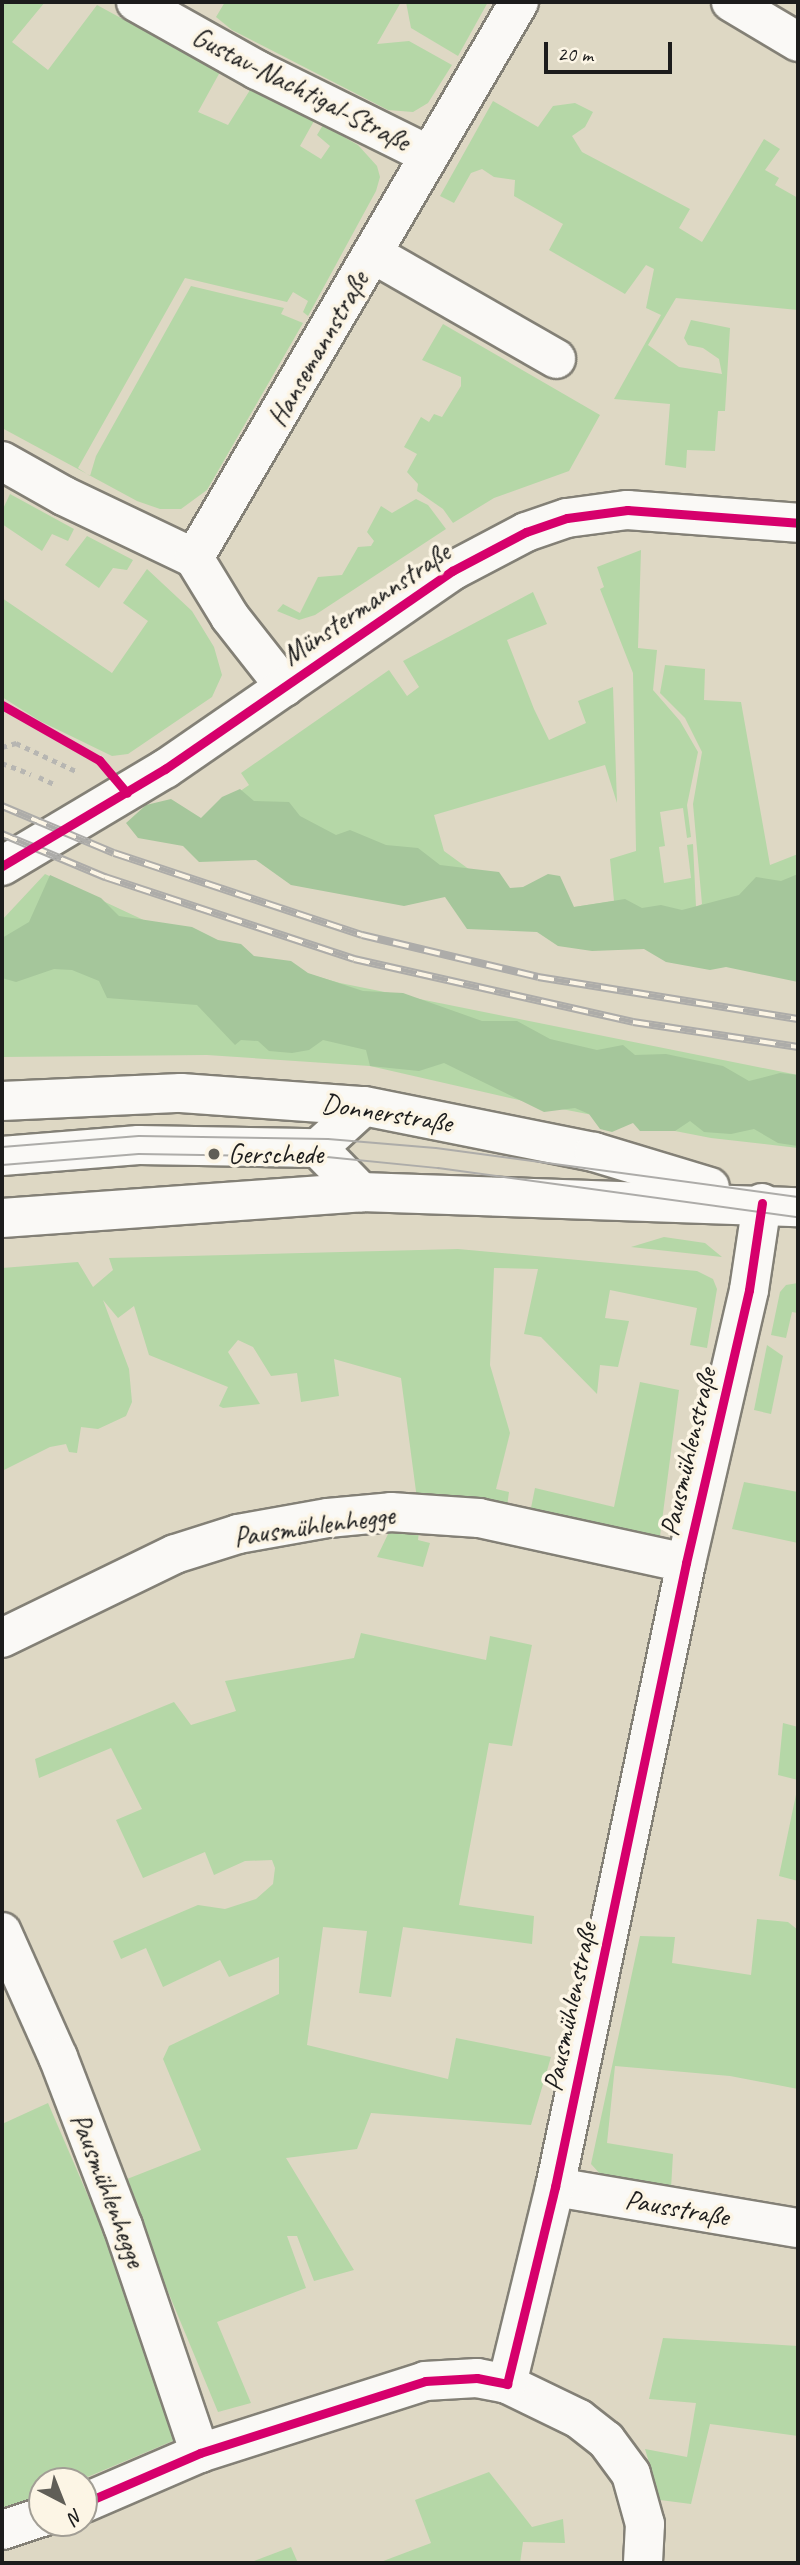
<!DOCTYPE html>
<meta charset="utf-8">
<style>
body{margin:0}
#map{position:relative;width:800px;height:2565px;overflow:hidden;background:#ded8c4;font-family:Caveat,sans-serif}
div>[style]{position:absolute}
.green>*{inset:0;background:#b5d7a7}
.forest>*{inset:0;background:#a5c69b}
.path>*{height:4.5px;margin-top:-2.25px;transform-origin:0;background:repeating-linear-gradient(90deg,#b7b6b2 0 5px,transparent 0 10px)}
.roads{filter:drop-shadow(2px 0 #838076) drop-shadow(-2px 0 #838076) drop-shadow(0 2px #838076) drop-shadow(0 -2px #838076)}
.minor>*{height:38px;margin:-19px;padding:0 19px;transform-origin:19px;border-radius:19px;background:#faf9f6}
.major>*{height:38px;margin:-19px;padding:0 19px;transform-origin:19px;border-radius:19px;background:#faf9f6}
.tram>*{height:2px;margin:-1px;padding:0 1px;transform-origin:1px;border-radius:1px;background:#adaca9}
.rail>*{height:8px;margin-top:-4px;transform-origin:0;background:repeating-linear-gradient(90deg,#fcf5e5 0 16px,#adaca9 0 32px);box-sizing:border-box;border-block:2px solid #adaca9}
.cycleway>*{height:9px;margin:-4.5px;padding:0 4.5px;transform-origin:4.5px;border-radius:4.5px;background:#d6006c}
.dots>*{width:19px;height:19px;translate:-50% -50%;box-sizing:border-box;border:4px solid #fcf5e5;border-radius:50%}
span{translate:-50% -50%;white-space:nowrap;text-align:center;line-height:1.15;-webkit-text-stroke:7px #fcf5e5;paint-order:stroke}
.street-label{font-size:28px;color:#1c1c1c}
.poi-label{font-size:28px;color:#1c1c1c}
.left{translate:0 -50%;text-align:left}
.frame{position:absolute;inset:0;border:4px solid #1c1c1c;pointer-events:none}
.north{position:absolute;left:28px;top:2467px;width:70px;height:70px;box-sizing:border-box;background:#fcf5e5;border:2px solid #a29e95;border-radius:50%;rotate:138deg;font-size:19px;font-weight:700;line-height:28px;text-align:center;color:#1c1c1c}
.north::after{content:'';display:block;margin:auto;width:24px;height:32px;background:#605e57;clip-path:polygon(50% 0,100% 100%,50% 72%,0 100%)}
.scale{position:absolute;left:544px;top:42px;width:128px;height:32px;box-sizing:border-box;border:4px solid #1c1c1c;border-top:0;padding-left:9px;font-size:21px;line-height:24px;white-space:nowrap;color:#1c1c1c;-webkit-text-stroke:5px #fcf5e5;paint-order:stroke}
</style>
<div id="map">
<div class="green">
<i style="clip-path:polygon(2px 2px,45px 2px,12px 42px,48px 70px,97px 5px,220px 72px,198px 112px,228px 125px,250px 90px,314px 121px,300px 146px,321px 159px,330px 146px,317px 135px,323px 125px,358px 145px,377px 166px,380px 177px,376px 191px,308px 316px,303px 312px,308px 301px,293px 292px,287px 302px,185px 278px,78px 468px,90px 476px,96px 456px,191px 286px,284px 308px,281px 314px,303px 323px,207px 490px,181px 509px,160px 509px,137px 501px,2px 428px)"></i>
<i style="clip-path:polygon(225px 2px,401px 2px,377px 44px,409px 41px,452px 65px,428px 103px,413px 112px,388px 110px,232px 30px,216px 17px)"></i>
<i style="clip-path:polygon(406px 2px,488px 2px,458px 56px,411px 28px)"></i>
<i style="clip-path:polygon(493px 101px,538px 127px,553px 106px,575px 103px,593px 112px,585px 127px,572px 136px,582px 152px,690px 209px,679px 228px,702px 242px,764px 139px,780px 149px,765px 170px,779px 178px,775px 185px,798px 198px,798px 310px,676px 298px,648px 345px,679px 367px,722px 374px,719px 359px,703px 348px,688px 345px,684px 338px,691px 320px,730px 328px,725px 411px,718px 411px,715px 451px,687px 450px,686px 468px,665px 465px,670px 404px,614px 399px,661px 315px,646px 308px,654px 269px,646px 265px,625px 294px,549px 250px,563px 224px,514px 196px,515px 180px,494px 177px,482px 169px,471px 173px,454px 203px,440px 196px)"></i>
<i style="clip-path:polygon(443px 324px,600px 415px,569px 471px,494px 498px,453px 523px,443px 509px,417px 491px,418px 484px,407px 472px,417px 454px,404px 447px,421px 417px,429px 422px,434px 414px,442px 417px,461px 386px,461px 377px,422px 360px)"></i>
<i style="clip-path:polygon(10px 494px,74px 529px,68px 541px,52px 534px,42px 551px,2px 524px,2px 511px)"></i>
<i style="clip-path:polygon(416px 499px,428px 505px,446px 529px,315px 615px,299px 620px,277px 611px,283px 604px,300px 613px,318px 577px,342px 575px,358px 547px,371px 546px,374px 541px,367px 532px,381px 506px,392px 513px)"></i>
<i style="clip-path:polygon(87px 536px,133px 560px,127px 570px,113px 568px,99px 588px,65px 565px)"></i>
<i style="clip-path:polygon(641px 550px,638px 648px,657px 650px,653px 690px,680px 721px,698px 752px,687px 805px,691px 837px,687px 838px,683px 808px,660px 812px,665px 846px,659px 847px,664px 883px,691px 878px,687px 845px,693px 844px,696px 907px,702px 904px,693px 804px,702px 752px,685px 718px,660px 693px,665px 665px,705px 669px,704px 700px,741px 702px,770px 865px,798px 854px,798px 932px,590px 931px,223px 803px,249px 785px,241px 773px,389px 670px,407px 696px,419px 687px,403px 661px,533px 592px,547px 624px,507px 640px,534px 709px,549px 740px,586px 723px,578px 701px,613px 687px,617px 803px,605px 765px,434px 815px,444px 851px,503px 894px,574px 907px,614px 901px,610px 859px,636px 851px,633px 673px,600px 589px,604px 587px,597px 567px)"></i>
<i style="clip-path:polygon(147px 569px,192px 611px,214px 647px,222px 675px,212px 697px,128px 754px,112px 756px,40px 721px,2px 697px,2px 598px,112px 673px,148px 621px,123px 603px)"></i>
<i style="clip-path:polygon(45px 874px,180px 937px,340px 983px,798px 1075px,798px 1148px,711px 1138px,541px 1105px,370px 1066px,207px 1055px,2px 1057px,2px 920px)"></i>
<i style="clip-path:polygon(664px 1237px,705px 1243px,722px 1257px,631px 1247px)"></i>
<i style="clip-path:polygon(458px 1249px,697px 1271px,713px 1279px,717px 1289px,707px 1348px,690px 1345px,697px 1308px,610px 1290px,605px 1318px,629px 1321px,618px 1367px,600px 1365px,597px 1394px,541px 1337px,524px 1334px,538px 1269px,494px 1268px,490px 1365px,510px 1433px,496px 1489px,509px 1492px,506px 1514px,529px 1518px,535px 1488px,614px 1507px,640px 1382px,679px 1390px,659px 1544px,417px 1499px,401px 1378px,334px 1359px,339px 1396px,301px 1402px,297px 1373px,271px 1376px,253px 1347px,238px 1340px,228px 1352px,260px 1404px,223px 1408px,219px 1406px,228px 1387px,149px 1355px,134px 1306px,118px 1318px,103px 1300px,129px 1369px,132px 1402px,126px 1416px,98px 1429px,81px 1427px,77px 1453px,69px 1452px,66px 1444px,50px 1447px,2px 1471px,2px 1268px,78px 1262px,93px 1287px,113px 1270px,109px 1258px)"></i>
<i style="clip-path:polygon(798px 1283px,798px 1313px,792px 1312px,786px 1338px,771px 1335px,780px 1292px,786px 1285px)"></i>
<i style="clip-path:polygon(767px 1345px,783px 1356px,771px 1414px,754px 1410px)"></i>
<i style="clip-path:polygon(744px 1482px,798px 1492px,798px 1543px,732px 1529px)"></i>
<i style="clip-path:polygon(389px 1532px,419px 1532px,418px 1540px,430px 1543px,423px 1567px,377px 1557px)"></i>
<i style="clip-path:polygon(361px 1633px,486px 1660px,490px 1636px,532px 1645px,512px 1746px,489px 1743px,459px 1905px,534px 1916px,532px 1944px,403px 1927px,391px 1997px,359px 1993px,367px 1931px,323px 1927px,307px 2045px,448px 2079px,456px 2038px,551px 2057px,531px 2125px,371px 2113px,357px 2149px,286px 2158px,354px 2270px,314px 2281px,297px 2236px,287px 2236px,306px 2288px,217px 2322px,251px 2403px,218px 2412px,122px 2181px,201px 2150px,163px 2059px,169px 2046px,279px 1994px,279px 1957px,229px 1977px,220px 1960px,163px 1987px,146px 1948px,121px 1959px,113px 1941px,198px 1905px,225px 1909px,256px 1899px,273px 1884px,275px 1868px,272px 1860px,245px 1861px,214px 1875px,205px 1852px,143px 1878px,116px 1820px,142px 1809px,111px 1748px,39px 1778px,35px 1759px,174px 1702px,191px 1725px,236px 1711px,225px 1681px,354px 1658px)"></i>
<i style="clip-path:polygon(783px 1723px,798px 1727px,798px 1780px,778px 1775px)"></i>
<i style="clip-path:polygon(798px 1785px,798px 1881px,779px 1876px)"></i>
<i style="clip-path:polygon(757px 1919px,788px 1922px,798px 1930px,798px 2089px,730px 2076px,615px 2066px,607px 2143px,673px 2154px,671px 2189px,603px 2177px,591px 2164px,640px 1936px,675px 1937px,672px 1963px,751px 1975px)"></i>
<i style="clip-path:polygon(48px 2103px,110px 2247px,175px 2440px,78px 2481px,42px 2481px,42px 2496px,2px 2510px,2px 2124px)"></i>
<i style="clip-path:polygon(663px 2338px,798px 2346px,798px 2436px,710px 2424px,691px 2504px,660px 2500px,645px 2449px,687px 2457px,696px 2403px,649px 2399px)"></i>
<i style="clip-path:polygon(489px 2472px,532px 2527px,563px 2519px,565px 2543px,523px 2542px,520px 2563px,378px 2563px,431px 2543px,415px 2500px)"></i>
<i style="clip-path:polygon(291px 2547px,298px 2563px,249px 2563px)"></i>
</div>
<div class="forest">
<i style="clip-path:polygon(240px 789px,254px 801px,289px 802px,300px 816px,336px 835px,350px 830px,386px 845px,418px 848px,440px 865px,499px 872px,510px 888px,523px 887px,548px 874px,560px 876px,574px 907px,625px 899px,642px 908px,661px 905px,682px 910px,739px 895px,756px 877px,781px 881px,798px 874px,798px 982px,726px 967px,710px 970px,666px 962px,644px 949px,592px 951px,558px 946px,537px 932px,467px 929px,445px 897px,404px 906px,291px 885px,256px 860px,199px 862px,183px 846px,138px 838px,126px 823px,146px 805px,171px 799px,201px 818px,222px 797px)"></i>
<i style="clip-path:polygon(50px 875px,101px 898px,119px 916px,192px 927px,218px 940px,241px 944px,254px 956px,291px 961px,308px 973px,363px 991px,403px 993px,482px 1021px,517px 1021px,550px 1039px,597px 1050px,623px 1045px,635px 1055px,666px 1054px,723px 1066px,749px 1081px,780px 1073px,798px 1075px,798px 1146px,778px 1143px,754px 1129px,731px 1134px,704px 1132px,690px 1121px,675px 1131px,640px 1131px,633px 1123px,612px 1132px,600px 1129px,589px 1114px,575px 1108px,544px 1112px,444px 1063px,419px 1071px,370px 1066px,366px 1050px,323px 1040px,309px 1050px,292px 1053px,269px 1051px,258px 1041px,241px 1040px,235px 1045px,197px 1005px,107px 998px,99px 981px,72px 970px,54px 969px,16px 982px,2px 978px,2px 938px,29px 922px)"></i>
</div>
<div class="path">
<i style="left:2px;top:747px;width:15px;rotate:-16deg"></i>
<i style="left:16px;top:743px;width:68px;rotate:25.1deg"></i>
<i style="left:2px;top:763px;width:31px;rotate:21deg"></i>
<i style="left:39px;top:777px;width:19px;rotate:25deg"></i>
</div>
<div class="roads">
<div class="minor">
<i style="left:136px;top:2px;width:139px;rotate:29.3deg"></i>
<i style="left:257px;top:70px;width:192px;rotate:26.3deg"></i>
<i style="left:731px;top:2px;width:78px;rotate:30.8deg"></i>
<i style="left:373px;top:254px;width:211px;rotate:29.8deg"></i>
<i style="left:2px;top:461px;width:71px;rotate:29.4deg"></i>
<i style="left:64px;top:496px;width:144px;rotate:25.5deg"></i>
<i style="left:194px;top:558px;width:644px;rotate:-59.69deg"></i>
<i style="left:194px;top:558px;width:69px;rotate:58.6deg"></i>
<i style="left:230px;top:617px;width:89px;rotate:51.8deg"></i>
<i style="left:2px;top:866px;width:190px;rotate:-30.8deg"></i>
<i style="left:165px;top:769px;width:349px;rotate:-34.6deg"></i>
<i style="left:452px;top:571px;width:84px;rotate:-27.8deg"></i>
<i style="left:526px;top:532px;width:43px;rotate:-18.9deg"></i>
<i style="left:567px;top:518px;width:61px;rotate:-7.6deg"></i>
<i style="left:627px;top:510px;width:171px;rotate:4.3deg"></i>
<i style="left:318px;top:1148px;width:62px;rotate:45.7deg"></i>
<i style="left:2px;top:1156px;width:137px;rotate:-4.6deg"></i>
<i style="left:139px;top:1145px;width:179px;rotate:1deg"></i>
<i style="left:318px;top:1148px;width:62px;rotate:-42.4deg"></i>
<i style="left:2px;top:1638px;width:192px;rotate:-25.9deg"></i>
<i style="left:175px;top:1554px;width:66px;rotate:-17.6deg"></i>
<i style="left:238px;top:1534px;width:91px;rotate:-10.1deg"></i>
<i style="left:328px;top:1518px;width:63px;rotate:-5.4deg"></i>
<i style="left:391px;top:1512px;width:88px;rotate:3.9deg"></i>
<i style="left:479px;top:1518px;width:212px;rotate:12.3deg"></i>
<i style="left:2px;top:1932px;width:137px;rotate:65.9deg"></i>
<i style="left:58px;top:2057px;width:181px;rotate:69deg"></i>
<i style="left:123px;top:2226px;width:240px;rotate:71.3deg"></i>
<i style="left:555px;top:2187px;width:246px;rotate:9.6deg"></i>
<i style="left:507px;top:2384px;width:80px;rotate:25.9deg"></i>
<i style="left:579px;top:2419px;width:34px;rotate:38deg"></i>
<i style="left:606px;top:2440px;width:42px;rotate:53.7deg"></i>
<i style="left:631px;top:2474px;width:52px;rotate:74.4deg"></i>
<i style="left:645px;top:2524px;width:39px;rotate:93deg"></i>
<i style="left:84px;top:2503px;width:126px;rotate:-23.3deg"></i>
<i style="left:200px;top:2453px;width:236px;rotate:-17.7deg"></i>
<i style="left:425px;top:2381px;width:52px;rotate:-3.3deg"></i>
<i style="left:477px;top:2378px;width:31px;rotate:11deg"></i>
<i style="left:507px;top:2384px;width:203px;rotate:-76.3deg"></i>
<i style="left:555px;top:2187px;width:638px;rotate:-78.14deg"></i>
<i style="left:686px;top:1563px;width:280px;rotate:-77deg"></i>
<i style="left:749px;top:1290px;width:88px;rotate:-81.5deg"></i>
<i style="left:2px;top:2530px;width:42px;rotate:-18deg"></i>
</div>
<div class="major">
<i style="left:2px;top:1101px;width:179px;rotate:-2.6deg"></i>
<i style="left:181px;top:1093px;width:183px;rotate:4.1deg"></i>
<i style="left:364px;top:1106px;width:235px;rotate:11.3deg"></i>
<i style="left:594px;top:1152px;width:121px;rotate:16.8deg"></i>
<i style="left:2px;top:1218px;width:360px;rotate:-4.1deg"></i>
<i style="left:361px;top:1192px;width:437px;rotate:2deg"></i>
</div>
</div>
<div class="tram">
<i style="left:2px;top:1147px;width:137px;rotate:-4.6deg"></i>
<i style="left:139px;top:1136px;width:189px;rotate:0.9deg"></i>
<i style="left:328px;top:1139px;width:108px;rotate:4.8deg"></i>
<i style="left:436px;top:1148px;width:365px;rotate:7.7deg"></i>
<i style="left:2px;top:1165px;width:137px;rotate:-4.6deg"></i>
<i style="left:139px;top:1154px;width:188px;rotate:0.9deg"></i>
<i style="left:327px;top:1157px;width:112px;rotate:5.7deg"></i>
<i style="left:438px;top:1168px;width:363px;rotate:7.8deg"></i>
</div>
<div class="rail">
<i style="left:2px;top:806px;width:121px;rotate:22.8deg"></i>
<i style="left:114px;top:853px;width:261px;rotate:18.3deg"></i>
<i style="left:362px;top:935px;width:181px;rotate:13.4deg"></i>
<i style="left:538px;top:977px;width:263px;rotate:9.2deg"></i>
<i style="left:2px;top:834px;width:112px;rotate:22.7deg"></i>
<i style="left:105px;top:877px;width:262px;rotate:18.2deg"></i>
<i style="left:354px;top:959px;width:286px;rotate:12.7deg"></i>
<i style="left:633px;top:1022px;width:167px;rotate:8.6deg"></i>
</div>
<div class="cycleway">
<i style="left:2px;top:705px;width:112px;rotate:29.6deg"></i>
<i style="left:99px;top:760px;width:43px;rotate:49.7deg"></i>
<i style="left:2px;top:866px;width:190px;rotate:-30.8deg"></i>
<i style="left:165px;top:769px;width:349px;rotate:-34.6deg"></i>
<i style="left:452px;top:571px;width:84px;rotate:-27.8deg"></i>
<i style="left:526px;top:532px;width:43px;rotate:-18.9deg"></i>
<i style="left:567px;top:518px;width:61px;rotate:-7.6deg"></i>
<i style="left:627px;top:510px;width:171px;rotate:4.3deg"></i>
<i style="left:84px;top:2503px;width:126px;rotate:-23.3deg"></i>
<i style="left:200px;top:2453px;width:236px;rotate:-17.7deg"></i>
<i style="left:425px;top:2381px;width:52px;rotate:-3.3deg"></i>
<i style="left:477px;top:2378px;width:31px;rotate:11deg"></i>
<i style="left:507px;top:2384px;width:203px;rotate:-76.3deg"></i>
<i style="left:555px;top:2187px;width:638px;rotate:-78.14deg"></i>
<i style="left:686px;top:1563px;width:280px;rotate:-77deg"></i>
<i style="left:749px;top:1290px;width:88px;rotate:-81.5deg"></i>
</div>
<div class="dots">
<i style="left:214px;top:1154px;background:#605e57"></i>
</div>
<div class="street-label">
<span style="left:301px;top:89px;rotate:27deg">Gustav-Nachtigal-Straße</span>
<span style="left:318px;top:349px;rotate:-60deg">Hansemannstraße</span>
<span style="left:366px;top:604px;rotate:-34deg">Münstermannstraße</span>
<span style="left:387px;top:1113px;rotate:9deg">Donnerstraße</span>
<span style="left:688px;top:1452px;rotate:-77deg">Pausmühlenstraße</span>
<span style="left:314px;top:1526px;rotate:-8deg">Pausmühlenhegge</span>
<span style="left:570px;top:2007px;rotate:-78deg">Pausmühlenstraße</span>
<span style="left:108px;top:2190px;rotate:69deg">Pausmühlenhegge</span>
<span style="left:677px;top:2208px;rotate:10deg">Pausstraße</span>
</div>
<div class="poi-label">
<span class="left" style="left:228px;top:1154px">Gerschede</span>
</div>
<div class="frame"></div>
<div class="north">N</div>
<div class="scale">20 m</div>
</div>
